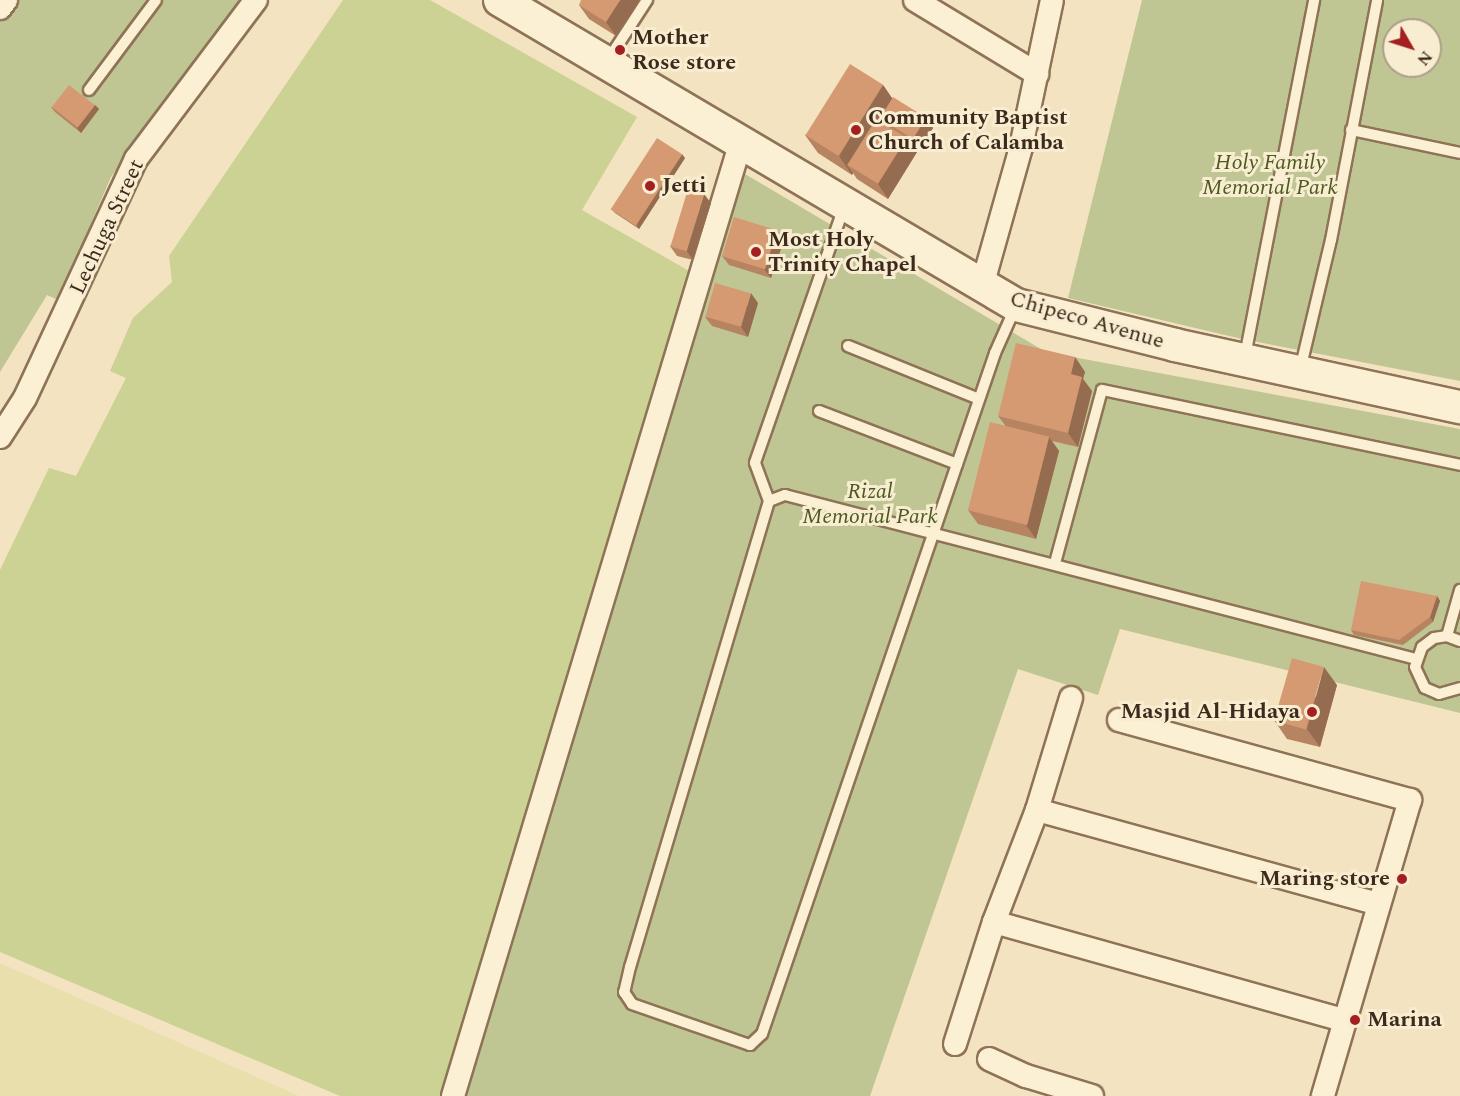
<!DOCTYPE html>
<style>
body{margin:0}
#map{position:relative;width:1460px;height:1096px;overflow:hidden;background:#f3e3c0;font-family:Spectral,serif}
div>[style]{position:absolute}
.farmland>*{inset:0;background:#e9dfad}
.green>*{inset:0;background:#cbd293}
.cemetery>*{inset:0;background:#c0c693}
.roads{filter:drop-shadow(2px 0 #8e7356) drop-shadow(-2px 0 #8e7356) drop-shadow(0 2px #8e7356) drop-shadow(0 -2px #8e7356)}
.lane>*{height:10px;margin:-5px;padding:0 5px;transform-origin:5px;border-radius:5px;background:#fcf0d4}
.street>*{height:22px;margin:-11px;padding:0 11px;transform-origin:11px;border-radius:11px;background:#fcf0d4}
.secondary>*{height:32px;margin:-16px;padding:0 16px;transform-origin:16px;border-radius:16px;background:#fcf0d4}
.wall>*{inset:0;background:#b78462}
.shaded-wall>*{inset:0;background:#956c50}
.building>*{inset:0;background:#d59a72;transform-origin:0 0}
.dots>*{width:16px;height:16px;translate:-50% -50%;box-sizing:border-box;border:3px solid #f9edd1;border-radius:50%}
span{translate:-50% -50%;white-space:nowrap;text-align:center;line-height:1.15;-webkit-text-stroke:6px #f9edd1;paint-order:stroke}
.poi-label{font-size:22px;color:#3c2b1c;font-weight:700}
.left{translate:0 -50%;text-align:left}
.right{translate:-100% -50%;text-align:right}
.park-label{font-size:22px;color:#4c5a20;font-style:italic}
.street-label{font-size:22px;color:#3c2b1c}
.north{position:absolute;left:1382px;top:18px;width:60px;height:60px;box-sizing:border-box;background:#f9edd1;border:2px solid #ad9f89;border-radius:50%;rotate:129deg;font-size:16px;font-weight:700;line-height:24px;text-align:center;color:#3c2b1c}
.north::after{content:'';display:block;margin:auto;width:21px;height:27px;background:#a31f21;clip-path:polygon(50% 0,100% 100%,50% 72%,0 100%)}
</style>
<div id="map">
<div class="farmland">
<i style="clip-path:polygon(0 963px,299px 1096px,0 1096px)"></i>
</div>
<div class="green">
<i style="clip-path:polygon(343px 0,430px 0,637px 117px,582px 210px,691px 272px,440px 1096px,340px 1096px,0 952px,0 570px,49px 468px,76px 476px,126px 378px,110px 371px,133px 318px,172px 282px,169px 256px)"></i>
</div>
<div class="cemetery">
<i style="clip-path:polygon(13px 0,239px 0,111px 177px,58px 300px,47px 295px,0 372px,0 18px)"></i>
<i style="clip-path:polygon(evenodd,1142px 0,1460px 0,1460px 381px,1242px 339px,1068px 298px,1142px 0,1394px 30px,1430px 30px,1430px 66px,1394px 66px,1394px 30px)"></i>
<i style="clip-path:polygon(740px 171px,1046px 352px,1460px 429px,1460px 713px,1120px 629px,1098px 695px,1018px 669px,870px 1096px,461px 1096px)"></i>
</div>
<div class="roads">
<div class="lane">
<i style="left:608px;top:60px;width:72px;rotate:-57deg"></i>
<i style="left:89px;top:90px;width:112px;rotate:-53.3deg"></i>
<i style="left:1351px;top:130px;width:111px;rotate:11.9deg"></i>
<i style="left:844px;top:207px;width:271px;rotate:109.2deg"></i>
<i style="left:755px;top:463px;width:40px;rotate:69.8deg"></i>
<i style="left:769px;top:501px;width:486px;rotate:106.6deg"></i>
<i style="left:630px;top:967px;width:26px;rotate:103deg"></i>
<i style="left:624px;top:992px;width:14px;rotate:56deg"></i>
<i style="left:632px;top:1004px;width:125px;rotate:19.2deg"></i>
<i style="left:750px;top:1045px;width:16px;rotate:-43deg"></i>
<i style="left:762px;top:1034px;width:720px;rotate:-71.11deg"></i>
<i style="left:995px;top:353px;width:49px;rotate:-66deg"></i>
<i style="left:848px;top:346px;width:141px;rotate:22deg"></i>
<i style="left:1245px;top:356px;width:363px;rotate:-79deg"></i>
<i style="left:1300px;top:370px;width:134px;rotate:-76.6deg"></i>
<i style="left:1331px;top:240px;width:244px;rotate:-79.1deg"></i>
<i style="left:819px;top:411px;width:148px;rotate:21deg"></i>
<i style="left:769px;top:501px;width:17px;rotate:-21deg"></i>
<i style="left:785px;top:495px;width:652px;rotate:14.57deg"></i>
<i style="left:1055px;top:563px;width:179px;rotate:-74.8deg"></i>
<i style="left:1102px;top:390px;width:366px;rotate:11.8deg"></i>
<i style="left:1447px;top:636px;width:48px;rotate:-74.2deg"></i>
<i style="left:1460px;top:641px;width:14px;rotate:-159deg"></i>
<i style="left:1447px;top:636px;width:13px;rotate:171deg"></i>
<i style="left:1434px;top:638px;width:15px;rotate:143deg"></i>
<i style="left:1422px;top:647px;width:21px;rotate:109deg"></i>
<i style="left:1415px;top:667px;width:23px;rotate:65deg"></i>
<i style="left:1425px;top:688px;width:15px;rotate:23deg"></i>
<i style="left:1439px;top:694px;width:22px;rotate:-16deg"></i>
</div>
<div class="street">
<i style="left:915px;top:0;width:143px;rotate:31.2deg"></i>
<i style="left:0;top:8px;width:10px;rotate:-53deg"></i>
<i style="left:982px;top:286px;width:144px;rotate:-74.3deg"></i>
<i style="left:1021px;top:147px;width:150px;rotate:-78.1deg"></i>
<i style="left:0;top:437px;width:46px;rotate:-57.3deg"></i>
<i style="left:25px;top:398px;width:264px;rotate:-65.1deg"></i>
<i style="left:136px;top:159px;width:199px;rotate:-53deg"></i>
<i style="left:1119px;top:720px;width:302px;rotate:15.4deg"></i>
<i style="left:1410px;top:800px;width:309px;rotate:106.4deg"></i>
<i style="left:1037px;top:810px;width:354px;rotate:15.4deg"></i>
<i style="left:994px;top:922px;width:362px;rotate:15.7deg"></i>
<i style="left:955px;top:1044px;width:128px;rotate:-72.3deg"></i>
<i style="left:994px;top:922px;width:120px;rotate:-69deg"></i>
<i style="left:1037px;top:810px;width:117px;rotate:-73.1deg"></i>
<i style="left:989px;top:1059px;width:41px;rotate:24.7deg"></i>
<i style="left:1026px;top:1076px;width:69px;rotate:16.9deg"></i>
<i style="left:453px;top:1096px;width:993px;rotate:-73.21deg"></i>
</div>
<div class="secondary">
<i style="left:500px;top:0;width:599px;rotate:30.59deg"></i>
<i style="left:1016px;top:305px;width:164px;rotate:14.1deg"></i>
<i style="left:1175px;top:345px;width:292px;rotate:12.3deg"></i>
</div>
</div>
<div class="wall">
<i style="clip-path:polygon(640px 0,616px 36px,589px 19px,579px 5px)"></i>
<i style="clip-path:polygon(883px 85px,892px 98px,926px 118px,933px 128px,920px 149px,910px 142px,917px 152px,888px 199px,857px 179px,853px 173px,852px 175px,818px 153px,805px 135px)"></i>
<i style="clip-path:polygon(95px 105px,99px 109px,81px 133px,55px 112px,51px 107px)"></i>
<i style="clip-path:polygon(685px 158px,639px 229px,615px 213px,611px 209px)"></i>
<i style="clip-path:polygon(711px 203px,693px 260px,677px 256px,670px 246px)"></i>
<i style="clip-path:polygon(784px 240px,771px 278px,729px 265px,722px 256px)"></i>
<i style="clip-path:polygon(758px 303px,748px 337px,712px 326px,705px 317px)"></i>
<i style="clip-path:polygon(1075px 357px,1085px 372px,1083px 379px,1092px 391px,1078px 447px,1052px 441px,1059px 451px,1036px 539px,978px 524px,968px 510px,1005px 425px,998px 416px)"></i>
<i style="clip-path:polygon(1437px 596px,1440px 601px,1433px 622px,1403px 645px,1354px 635px,1351px 630px)"></i>
<i style="clip-path:polygon(1337px 685px,1320px 747px,1287px 739px,1274px 720px)"></i>
</div>
<div class="shaded-wall">
<i style="clip-path:polygon(620px 0,640px 0,616px 36px,606px 22px)"></i>
<i style="clip-path:polygon(883px 85px,896px 104px,880px 118px,884px 124px,847px 165px,853px 173px,852px 175px,839px 156px)"></i>
<i style="clip-path:polygon(95px 105px,99px 109px,81px 133px,77px 128px)"></i>
<i style="clip-path:polygon(926px 118px,933px 128px,920px 149px,913px 139px)"></i>
<i style="clip-path:polygon(907px 138px,917px 152px,888px 199px,878px 184px)"></i>
<i style="clip-path:polygon(682px 154px,685px 158px,639px 229px,636px 224px)"></i>
<i style="clip-path:polygon(704px 194px,711px 203px,693px 260px,686px 250px)"></i>
<i style="clip-path:polygon(777px 230px,784px 240px,771px 278px,764px 269px)"></i>
<i style="clip-path:polygon(751px 293px,758px 303px,748px 337px,741px 327px)"></i>
<i style="clip-path:polygon(1075px 357px,1085px 372px,1083px 379px,1092px 391px,1078px 447px,1068px 433px,1071px 374px)"></i>
<i style="clip-path:polygon(1049px 437px,1059px 451px,1036px 539px,1026px 525px)"></i>
<i style="clip-path:polygon(1437px 596px,1440px 601px,1433px 622px,1430px 617px)"></i>
<i style="clip-path:polygon(1324px 667px,1337px 685px,1320px 747px,1307px 729px)"></i>
</div>
<div class="building">
<i style="clip-path:polygon(581px 0,620px 0,606px 22px,579px 5px)"></i>
<i style="left:850px;top:64px;width:39px;height:84px;rotate:32deg"></i>
<i style="left:69px;top:85px;width:33px;height:28px;rotate:38deg"></i>
<i style="left:893px;top:97px;width:39px;height:25px;rotate:32deg"></i>
<i style="left:876px;top:119px;width:36px;height:54px;rotate:32deg"></i>
<i style="left:657px;top:138px;width:30px;height:85px;rotate:33deg"></i>
<i style="left:688px;top:189px;width:17px;height:60px;rotate:17deg"></i>
<i style="left:734px;top:217px;width:45px;height:41px;rotate:17deg"></i>
<i style="left:715px;top:283px;width:37px;height:35px;rotate:16deg"></i>
<i style="clip-path:polygon(1016px 343px,1075px 357px,1071px 374px,1082px 377px,1068px 433px,998px 416px)"></i>
<i style="left:990px;top:422px;width:61px;height:91px;rotate:14deg"></i>
<i style="clip-path:polygon(1361px 581px,1437px 596px,1430px 617px,1399px 640px,1351px 630px)"></i>
<i style="left:1292px;top:658px;width:33px;height:65px;rotate:16deg"></i>
</div>
<div class="dots">
<i style="left:620px;top:50px;background:#a31f21"></i>
<i style="left:856px;top:130px;background:#a31f21"></i>
<i style="left:650px;top:186px;background:#a31f21"></i>
<i style="left:756px;top:252px;background:#a31f21"></i>
<i style="left:1312px;top:712px;background:#a31f21"></i>
<i style="left:1402px;top:879px;background:#a31f21"></i>
<i style="left:1355px;top:1020px;background:#a31f21"></i>
</div>
<div class="poi-label">
<span class="left" style="left:632px;top:50px">Mother<br>Rose store</span>
<span class="left" style="left:868px;top:130px">Community Baptist<br>Church of Calamba</span>
<span class="left" style="left:662px;top:186px">Jetti</span>
<span class="left" style="left:768px;top:252px">Most Holy<br>Trinity Chapel</span>
<span class="right" style="left:1300px;top:712px">Masjid Al-Hidaya</span>
<span class="right" style="left:1390px;top:879px">Maring store</span>
<span class="left" style="left:1367px;top:1020px">Marina</span>
</div>
<div class="park-label">
<span style="left:1270px;top:175px">Holy Family<br>Memorial Park</span>
<span style="left:870px;top:504px">Rizal<br>Memorial Park</span>
</div>
<div class="street-label">
<span style="left:107px;top:227px;rotate:-65deg">Lechuga Street</span>
<span style="left:1087px;top:320px;rotate:16deg">Chipeco Avenue</span>
</div>
<div class="north">N</div>
</div>
